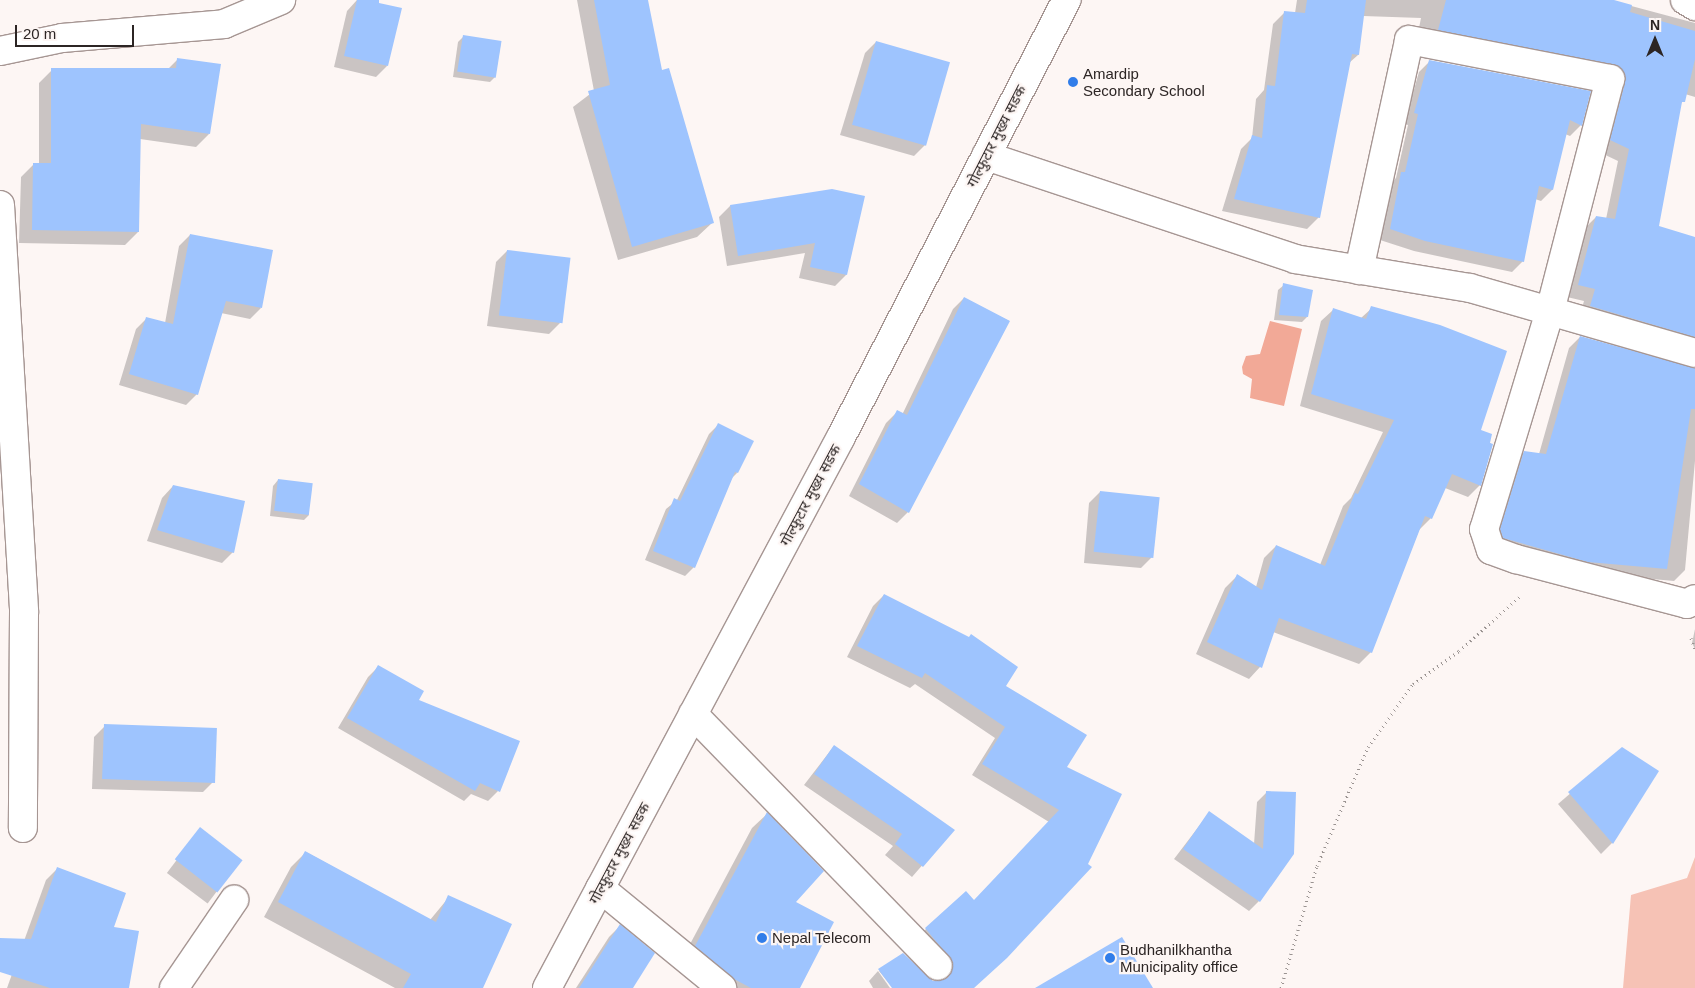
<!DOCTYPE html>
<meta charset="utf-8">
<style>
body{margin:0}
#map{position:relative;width:1695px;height:988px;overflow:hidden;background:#fdf6f4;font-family:Arial,"Noto Sans Devanagari",sans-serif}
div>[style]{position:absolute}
.green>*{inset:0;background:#f6c2b5}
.water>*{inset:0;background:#f2a997}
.shadow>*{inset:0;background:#0003;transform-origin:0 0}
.building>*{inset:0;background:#9ec4fe;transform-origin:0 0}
.path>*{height:3px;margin-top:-1.5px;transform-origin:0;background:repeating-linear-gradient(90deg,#9a9391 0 1px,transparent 0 5px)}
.roads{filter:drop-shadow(1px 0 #a69693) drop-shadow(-1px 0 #a69693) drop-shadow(0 1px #a69693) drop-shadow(0 -1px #a69693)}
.minor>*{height:28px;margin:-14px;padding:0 14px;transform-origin:14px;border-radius:14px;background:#fff}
.major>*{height:28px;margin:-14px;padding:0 14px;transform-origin:14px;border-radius:14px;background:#fff}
.dots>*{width:14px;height:14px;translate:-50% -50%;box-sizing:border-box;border:2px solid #fdf6f4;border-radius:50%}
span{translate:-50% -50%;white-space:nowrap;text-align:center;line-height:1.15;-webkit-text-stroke:4.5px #fdf6f4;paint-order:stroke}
.poi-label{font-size:15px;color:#2c2524}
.left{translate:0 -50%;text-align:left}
.street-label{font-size:15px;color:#2c2524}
.north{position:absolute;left:1630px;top:15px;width:50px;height:50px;-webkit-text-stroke:4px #fdf6f4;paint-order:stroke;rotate:0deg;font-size:14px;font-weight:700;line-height:20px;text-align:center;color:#2c2524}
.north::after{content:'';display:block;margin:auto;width:18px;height:22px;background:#2c2524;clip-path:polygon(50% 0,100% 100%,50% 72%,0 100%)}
.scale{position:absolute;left:15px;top:25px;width:119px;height:22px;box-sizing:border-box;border:2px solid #2c2524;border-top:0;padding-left:6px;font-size:15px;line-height:18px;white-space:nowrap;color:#2c2524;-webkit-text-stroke:4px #fdf6f4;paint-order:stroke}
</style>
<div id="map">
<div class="green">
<i style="clip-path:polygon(1695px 857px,1695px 988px,1623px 988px,1631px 895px,1687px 878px)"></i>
</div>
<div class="water">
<i style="clip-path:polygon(1270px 321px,1302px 329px,1284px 406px,1250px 398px,1252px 379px,1243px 374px,1242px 367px,1246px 356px,1260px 354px)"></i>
</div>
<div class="shadow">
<i style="clip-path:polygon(357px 0,387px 66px,376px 77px,334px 67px,347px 11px)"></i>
<i style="clip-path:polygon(577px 0,647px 0,661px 71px,712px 223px,697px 237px,618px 260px,573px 107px,594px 91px)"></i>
<i style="clip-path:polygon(1297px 0,1609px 0,1695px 23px,1695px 97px,1685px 94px,1680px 106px,1658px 227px,1695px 239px,1695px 345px,1579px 318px,1584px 301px,1567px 297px,1584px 229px,1596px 217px,1606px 219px,1618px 161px,1599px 152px,1614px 96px,1418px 33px,1421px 18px,1363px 16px,1358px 55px,1349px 63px,1319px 217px,1307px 229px,1222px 211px,1241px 149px,1252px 138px,1256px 99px,1264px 90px,1273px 24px,1285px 12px,1295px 13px)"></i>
<i style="clip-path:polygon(464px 36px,501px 42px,495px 77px,490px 82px,453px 77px,458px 42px)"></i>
<i style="clip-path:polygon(876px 42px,925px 145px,914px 156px,840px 135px,865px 53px)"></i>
<i style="clip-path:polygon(178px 59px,209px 134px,196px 147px,140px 139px,138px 232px,125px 245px,19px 243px,21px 177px,34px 164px,39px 164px,39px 83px,52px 70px,167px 70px)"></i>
<i style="clip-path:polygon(1430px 61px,1589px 92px,1581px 125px,1570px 136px,1565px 134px,1552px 190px,1541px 201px,1535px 199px,1523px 261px,1512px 272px,1414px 251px,1380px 240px,1390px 184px,1396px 178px,1408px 125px,1404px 124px,1419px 72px)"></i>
<i style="clip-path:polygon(832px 190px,846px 275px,835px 286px,799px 278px,805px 253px,727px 266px,719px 217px,730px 206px)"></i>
<i style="clip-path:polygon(190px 235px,261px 308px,250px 319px,221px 313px,197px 394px,186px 405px,119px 385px,136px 329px,147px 318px,165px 323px,179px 246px)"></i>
<i style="clip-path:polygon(507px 251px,560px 323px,549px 334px,487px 326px,496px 262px)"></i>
<i style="clip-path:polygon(1284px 285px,1307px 317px,1302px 322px,1274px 320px,1278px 290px)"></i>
<i style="clip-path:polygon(964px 298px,1009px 321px,908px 512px,897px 523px,849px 496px,886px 423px,897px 412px,902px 415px,953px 309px)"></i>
<i style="clip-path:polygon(1372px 308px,1492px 445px,1480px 485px,1468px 497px,1445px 488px,1431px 518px,1419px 530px,1371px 652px,1359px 664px,1273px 632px,1260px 667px,1249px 679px,1196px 654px,1225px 588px,1237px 576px,1256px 587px,1264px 558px,1276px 546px,1320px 565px,1343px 506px,1351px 498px,1383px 432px,1300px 406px,1321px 321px,1333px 310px,1361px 318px)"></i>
<i style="clip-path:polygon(1580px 337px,1695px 369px,1695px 461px,1685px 570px,1674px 581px,1576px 572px,1493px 549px,1513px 463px,1524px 452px,1539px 454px,1569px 348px)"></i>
<i style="clip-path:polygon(718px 425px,737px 473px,731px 479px,694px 567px,685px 576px,645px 560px,666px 509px,677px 500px,709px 434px)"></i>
<i style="clip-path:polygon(278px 480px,309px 515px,304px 520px,270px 516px,273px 486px)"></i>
<i style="clip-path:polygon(173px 486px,233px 552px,222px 563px,147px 541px,162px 498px)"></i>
<i style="clip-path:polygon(1100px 492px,1152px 557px,1141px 568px,1084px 563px,1089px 503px)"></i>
<i style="clip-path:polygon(884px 595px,1065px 768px,1121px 795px,973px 988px,893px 988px,879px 971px,903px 954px,933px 982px,941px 981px,943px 973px,915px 940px,926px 929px,974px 901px,1049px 822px,972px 775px,995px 738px,915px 684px,910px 688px,847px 657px,873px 606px)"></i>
<i style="clip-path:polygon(1695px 629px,1695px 649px,1692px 643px)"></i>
<i style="clip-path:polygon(378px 667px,417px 700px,498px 791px,488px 801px,471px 794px,464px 801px,338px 728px,368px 677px)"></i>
<i style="clip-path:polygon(105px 726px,214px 781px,203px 792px,92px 789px,94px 737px)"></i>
<i style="clip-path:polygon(834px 746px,953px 830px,912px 877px,885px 855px,893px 846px,804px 785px)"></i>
<i style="clip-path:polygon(1622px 749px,1657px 771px,1612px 843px,1601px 854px,1558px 804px)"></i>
<i style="clip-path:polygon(1267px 792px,1295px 794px,1259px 901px,1249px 911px,1174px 859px,1209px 813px,1254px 844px,1257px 802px)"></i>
<i style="clip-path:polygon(767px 814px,794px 903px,799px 988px,713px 988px,681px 961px,752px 828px)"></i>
<i style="left:200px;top:829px;width:51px;height:55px;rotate:37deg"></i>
<i style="clip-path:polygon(306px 852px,430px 920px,449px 897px,482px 988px,395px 988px,264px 917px,291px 867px)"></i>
<i style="clip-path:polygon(57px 869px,112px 928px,125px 988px,7px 988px,46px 880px)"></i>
<i style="clip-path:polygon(620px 926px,632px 988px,576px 988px,609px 937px)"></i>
<i style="clip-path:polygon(878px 971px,890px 988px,873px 988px,869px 981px)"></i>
</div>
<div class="building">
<i style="clip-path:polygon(357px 0,379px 0,379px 3px,402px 8px,388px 66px,344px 56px)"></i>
<i style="clip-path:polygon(594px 0,648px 0,662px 70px,669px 68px,714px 223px,632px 247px,588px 91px,610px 85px)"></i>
<i style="clip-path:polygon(1307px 0,1366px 0,1359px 55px,1352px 54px,1320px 218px,1234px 199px,1252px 135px,1262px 138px,1267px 85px,1275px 86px,1284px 11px,1305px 13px)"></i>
<i style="clip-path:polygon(1446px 0,1614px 0,1632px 5px,1630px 12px,1695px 31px,1695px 59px,1685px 102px,1682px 102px,1659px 226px,1695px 237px,1695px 337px,1590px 306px,1595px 289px,1578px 285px,1596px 216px,1615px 219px,1629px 149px,1610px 140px,1625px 83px,1621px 68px,1438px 30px)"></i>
<i style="left:463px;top:35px;width:39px;height:37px;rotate:9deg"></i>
<i style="left:876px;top:41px;width:77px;height:87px;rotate:16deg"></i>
<i style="clip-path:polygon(177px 58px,221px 64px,210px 134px,141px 124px,139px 232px,32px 230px,33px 163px,51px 163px,51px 68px,176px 68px)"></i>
<i style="clip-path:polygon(1429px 60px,1591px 91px,1582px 126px,1570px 120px,1553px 190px,1539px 186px,1524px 262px,1425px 241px,1390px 229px,1401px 172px,1405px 172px,1418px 114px,1414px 113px)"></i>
<i style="clip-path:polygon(832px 189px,865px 196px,847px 275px,810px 267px,815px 243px,738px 256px,730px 205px)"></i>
<i style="clip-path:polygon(190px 234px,273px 250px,262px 308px,226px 301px,198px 395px,129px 374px,146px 317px,173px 324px)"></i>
<i style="left:507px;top:250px;width:64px;height:66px;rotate:7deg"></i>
<i style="clip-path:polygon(1283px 283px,1313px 290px,1308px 317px,1279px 315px)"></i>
<i style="clip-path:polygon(964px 297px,1010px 321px,909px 513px,859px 484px,897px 410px,907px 415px)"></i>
<i style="clip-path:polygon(1371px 306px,1440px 325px,1507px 351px,1481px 430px,1492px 434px,1490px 443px,1493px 444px,1481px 486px,1452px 474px,1432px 519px,1425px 516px,1372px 653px,1279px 618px,1262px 668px,1207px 642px,1237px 574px,1262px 590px,1276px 545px,1325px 566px,1355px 493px,1358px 494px,1394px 420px,1311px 394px,1333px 308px,1366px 319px)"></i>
<i style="clip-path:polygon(1580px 336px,1695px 368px,1695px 409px,1691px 409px,1667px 569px,1588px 562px,1503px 538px,1500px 529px,1524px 451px,1546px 454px)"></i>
<i style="clip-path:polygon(718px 423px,754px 441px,738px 473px,735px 472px,695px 568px,653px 551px,674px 498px,680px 501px)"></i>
<i style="left:278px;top:479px;width:35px;height:32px;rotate:7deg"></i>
<i style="clip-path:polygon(173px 485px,245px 501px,234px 553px,157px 530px)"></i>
<i style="left:1100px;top:491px;width:60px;height:61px;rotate:6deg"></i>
<i style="clip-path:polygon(884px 594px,969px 637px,971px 634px,1018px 667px,1006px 686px,1087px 735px,1067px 767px,1122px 794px,1088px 864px,1092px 867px,1007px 958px,974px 988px,892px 988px,878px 969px,903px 953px,933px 981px,948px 978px,953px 962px,925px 928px,966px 891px,974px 900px,1059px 810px,982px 764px,1005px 727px,925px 673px,922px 678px,857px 646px)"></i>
<i style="clip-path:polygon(378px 665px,424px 691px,419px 700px,520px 741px,500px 792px,480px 783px,475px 791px,347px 718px)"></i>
<i style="left:104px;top:724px;width:113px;height:55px;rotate:2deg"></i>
<i style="clip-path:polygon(834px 745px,955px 830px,923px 867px,895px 844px,902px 834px,814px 774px)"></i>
<i style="clip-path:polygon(1622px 747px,1659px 771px,1613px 844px,1568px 792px)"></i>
<i style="clip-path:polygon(1266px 791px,1296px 792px,1294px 854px,1260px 902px,1183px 849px,1209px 811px,1263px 849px)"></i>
<i style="clip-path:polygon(767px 812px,824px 871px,796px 902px,834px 922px,800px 988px,751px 988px,734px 979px,695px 946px)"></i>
<i style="left:200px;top:827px;width:54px;height:41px;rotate:38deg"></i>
<i style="clip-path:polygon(305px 851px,436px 922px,448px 895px,512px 924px,483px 988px,403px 988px,411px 974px,278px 902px)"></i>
<i style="clip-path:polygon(57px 867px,126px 893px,114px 927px,139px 931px,129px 988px,50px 988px,0 972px,0 938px,31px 939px)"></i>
<i style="clip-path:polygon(620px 924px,655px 953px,633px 988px,579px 988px)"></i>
<i style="clip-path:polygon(1122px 937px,1153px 988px,1035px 988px)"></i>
</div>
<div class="path">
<i style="left:1691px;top:638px;width:12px;rotate:70deg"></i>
<i style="left:1281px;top:988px;width:127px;rotate:-73.6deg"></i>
<i style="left:1317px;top:866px;width:129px;rotate:-66.8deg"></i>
<i style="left:1368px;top:747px;width:77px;rotate:-54.5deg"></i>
<i style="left:1413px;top:684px;width:57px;rotate:-35.7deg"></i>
<i style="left:1459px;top:651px;width:81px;rotate:-42deg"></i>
</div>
<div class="roads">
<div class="minor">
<i style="left:1685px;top:0;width:12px;rotate:31deg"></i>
<i style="left:0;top:51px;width:63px;rotate:-11.8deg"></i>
<i style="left:62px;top:38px;width:163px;rotate:-4.9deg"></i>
<i style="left:224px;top:24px;width:62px;rotate:-22.8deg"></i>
<i style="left:986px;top:156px;width:326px;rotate:18.4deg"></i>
<i style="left:1295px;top:259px;width:177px;rotate:9.4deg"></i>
<i style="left:1470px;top:288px;width:234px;rotate:16.1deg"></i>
<i style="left:0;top:205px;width:408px;rotate:86.6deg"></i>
<i style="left:24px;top:612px;width:216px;rotate:90.3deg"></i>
<i style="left:1359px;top:270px;width:235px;rotate:-77.7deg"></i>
<i style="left:1409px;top:40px;width:205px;rotate:11deg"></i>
<i style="left:1610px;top:79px;width:240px;rotate:104.5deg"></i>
<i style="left:1550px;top:311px;width:228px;rotate:106.8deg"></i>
<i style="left:1484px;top:529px;width:22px;rotate:72deg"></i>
<i style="left:1491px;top:550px;width:27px;rotate:20deg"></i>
<i style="left:1516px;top:559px;width:177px;rotate:14.7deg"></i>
<i style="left:1687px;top:604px;width:9px;rotate:-32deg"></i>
<i style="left:693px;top:714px;width:351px;rotate:45.8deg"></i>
<i style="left:600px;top:888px;width:158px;rotate:39.3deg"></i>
<i style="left:174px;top:988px;width:107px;rotate:-55.7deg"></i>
</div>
<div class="major">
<i style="left:547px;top:988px;width:625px;rotate:-61.92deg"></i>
<i style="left:841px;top:437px;width:492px;rotate:-62.7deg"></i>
</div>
</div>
<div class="dots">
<i style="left:1073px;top:82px;background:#317de9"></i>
<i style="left:762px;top:938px;background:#317de9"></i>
<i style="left:1110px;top:958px;background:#317de9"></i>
</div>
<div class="poi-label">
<span class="left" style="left:1083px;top:82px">Amardip<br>Secondary School</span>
<span class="left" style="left:772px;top:938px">Nepal Telecom</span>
<span class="left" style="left:1120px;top:958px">Budhanilkhantha<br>Municipality office</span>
</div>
<div class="street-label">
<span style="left:996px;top:136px;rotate:-63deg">गोल्फुटार मुख्य सडक</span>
<span style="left:810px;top:495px;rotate:-62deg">गोल्फुटार मुख्य सडक</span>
<span style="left:619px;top:853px;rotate:-62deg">गोल्फुटार मुख्य सडक</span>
</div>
<div class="north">N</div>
<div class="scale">20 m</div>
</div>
